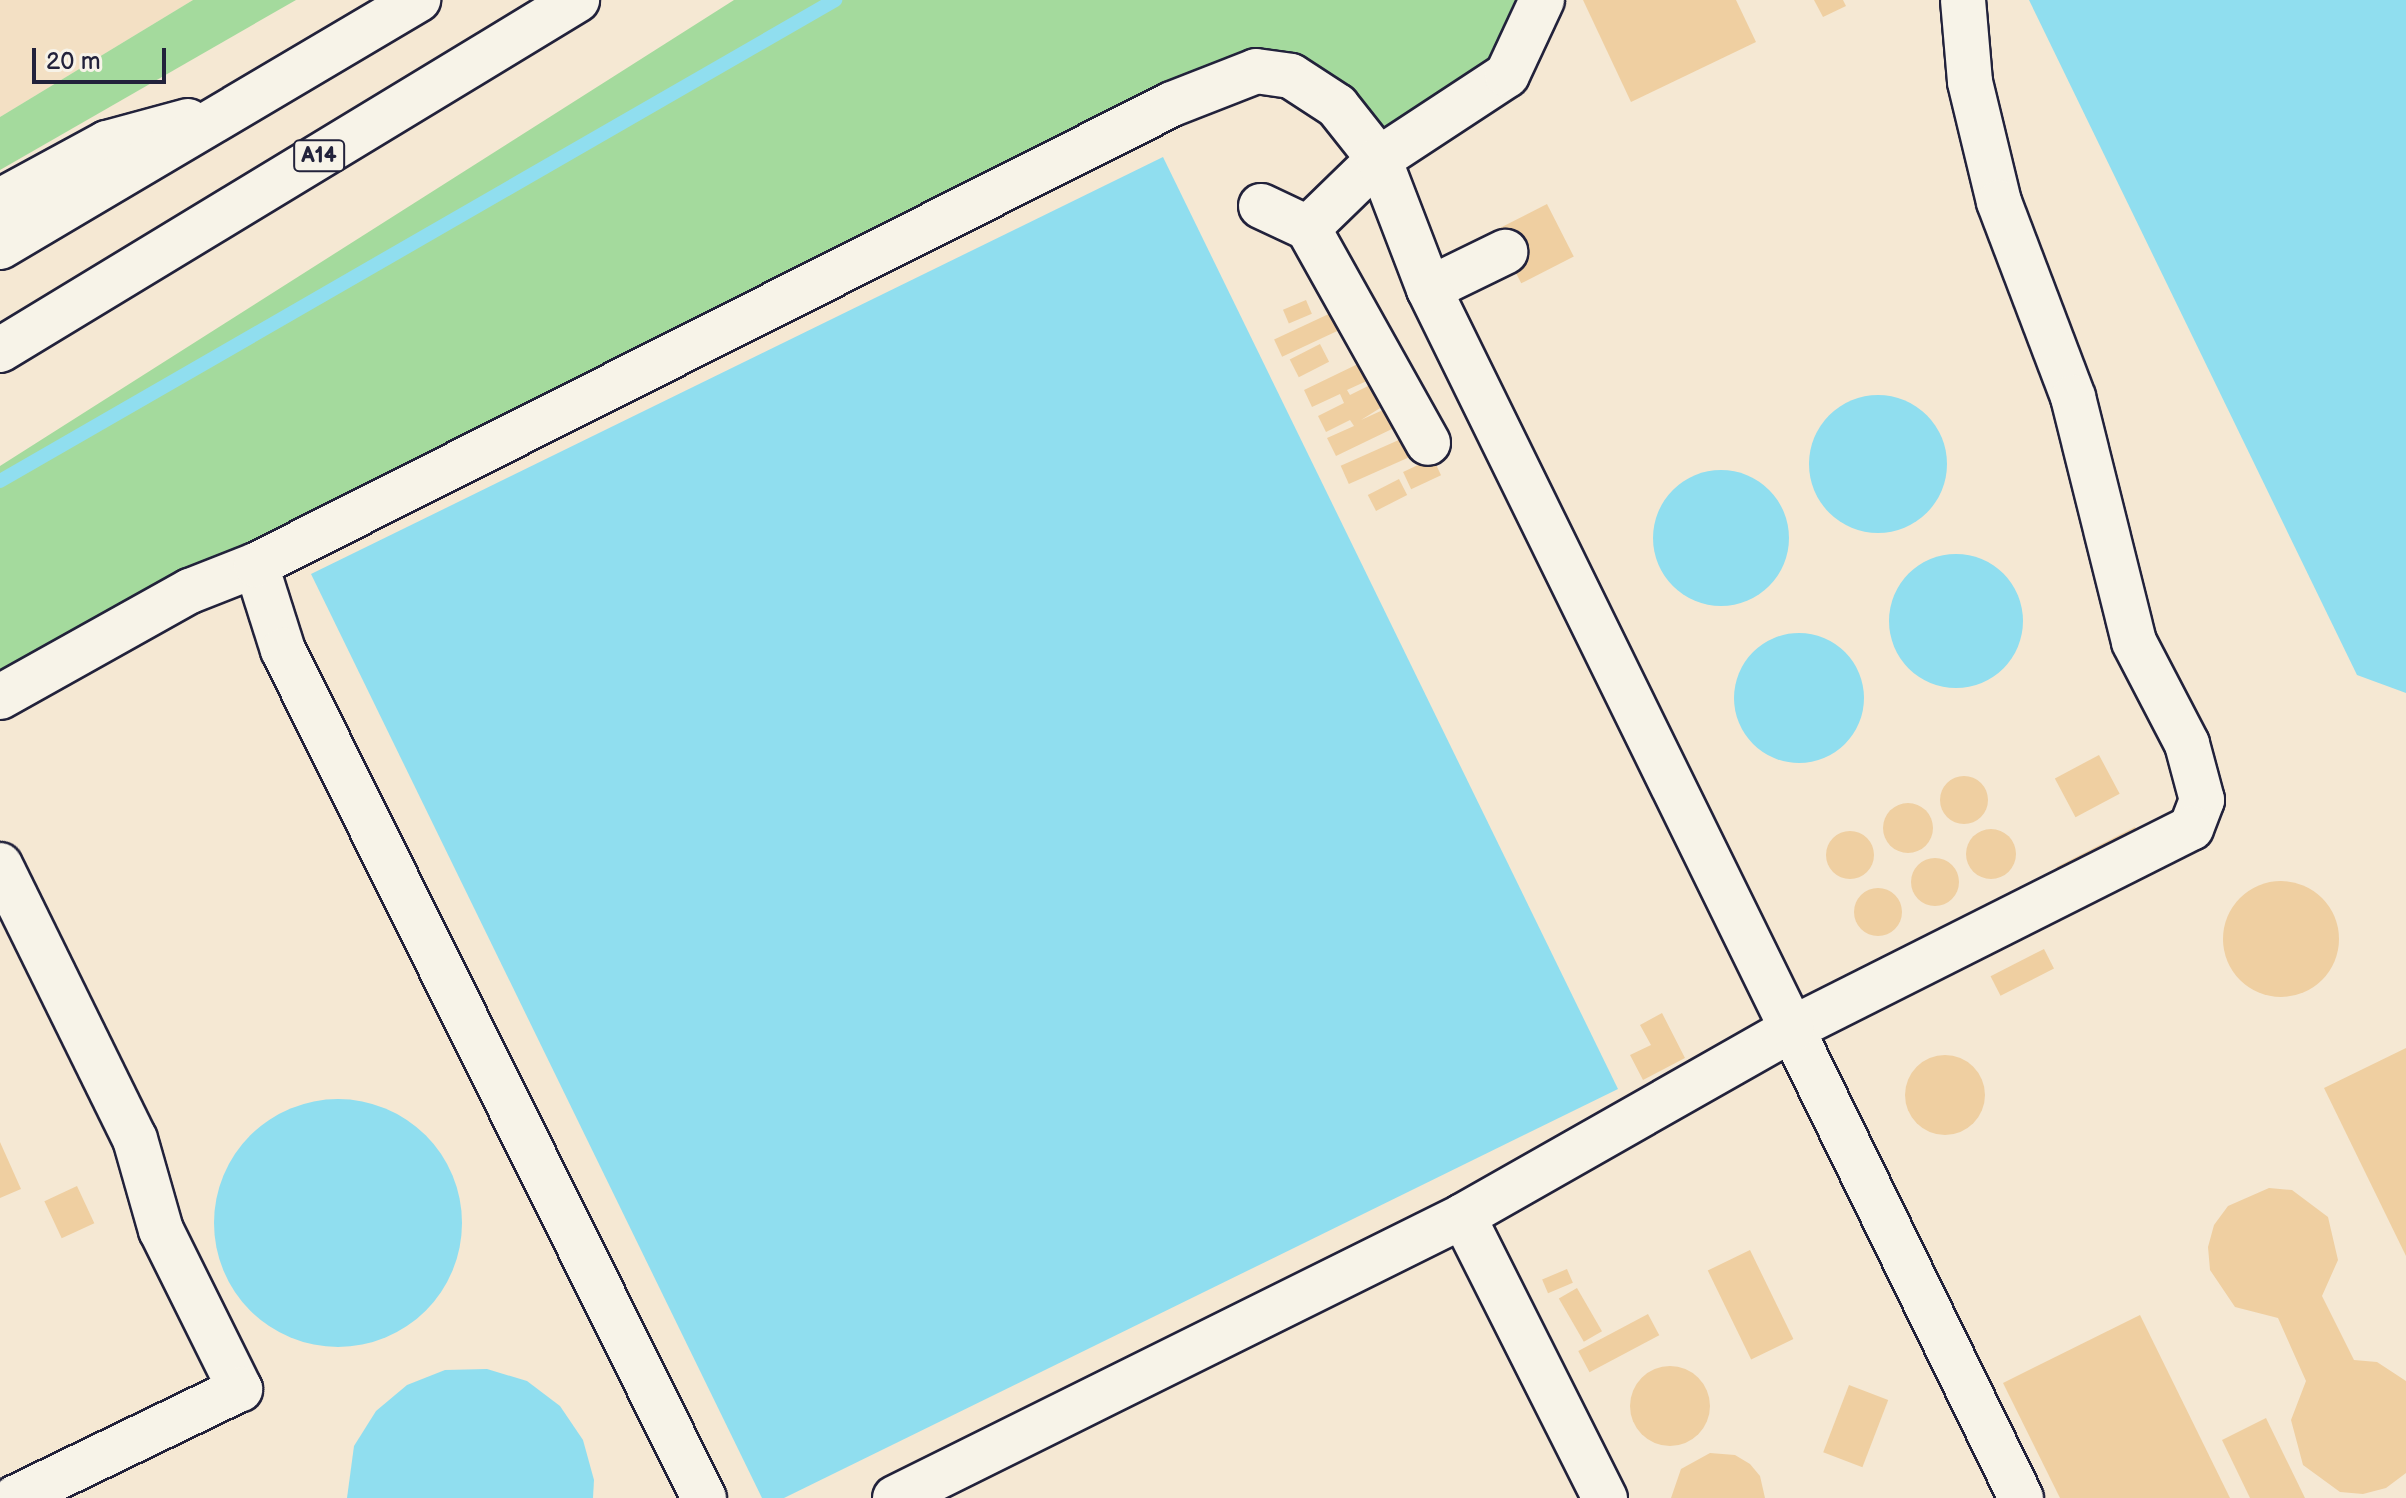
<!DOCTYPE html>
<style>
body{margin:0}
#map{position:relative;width:2406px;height:1498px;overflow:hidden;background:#f5e8d3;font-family:"Balsamiq Sans",sans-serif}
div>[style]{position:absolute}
.built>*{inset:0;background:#f3e0c4}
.green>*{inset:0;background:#a4da9d}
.water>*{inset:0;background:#90deef}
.round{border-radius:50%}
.stream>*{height:14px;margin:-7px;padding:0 7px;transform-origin:7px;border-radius:7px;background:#90deef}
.building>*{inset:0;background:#efcfa1;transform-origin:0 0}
.roads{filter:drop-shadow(2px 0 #22223b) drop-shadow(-2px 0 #22223b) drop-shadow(0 2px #22223b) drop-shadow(0 -2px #22223b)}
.minor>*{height:44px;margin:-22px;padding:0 22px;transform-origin:22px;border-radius:22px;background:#f7f3e8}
.highway>*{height:44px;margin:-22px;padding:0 22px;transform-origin:22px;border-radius:22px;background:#f7f3e8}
span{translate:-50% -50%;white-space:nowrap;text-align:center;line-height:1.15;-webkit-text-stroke:6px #f7f3e8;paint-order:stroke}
.shield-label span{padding:2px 6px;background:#f7f3e8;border:2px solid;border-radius:6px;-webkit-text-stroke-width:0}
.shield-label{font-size:22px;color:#22223b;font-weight:700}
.scale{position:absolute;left:32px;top:48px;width:134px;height:36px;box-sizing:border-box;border:4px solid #22223b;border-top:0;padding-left:10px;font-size:24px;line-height:28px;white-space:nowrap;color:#22223b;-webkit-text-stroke:6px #f7f3e8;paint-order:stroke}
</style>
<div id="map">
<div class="built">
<i style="clip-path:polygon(0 0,193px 0,0 117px)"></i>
</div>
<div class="green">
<i style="clip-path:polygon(193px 0,296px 0,0 170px,0 117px)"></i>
<i style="clip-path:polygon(734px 0,1526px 0,1475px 86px,1390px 131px,1295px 62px,0 679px,0 466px)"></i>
</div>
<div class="water">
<i style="clip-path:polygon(2029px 0,2406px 0,2406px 693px,2357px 675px)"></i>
<i style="clip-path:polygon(1163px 157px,1618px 1089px,784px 1498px,762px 1498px,311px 574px)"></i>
<i class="round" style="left:1809px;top:395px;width:138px;height:138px"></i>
<i class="round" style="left:1653px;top:470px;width:136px;height:136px"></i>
<i class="round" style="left:1889px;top:554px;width:134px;height:134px"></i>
<i class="round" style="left:1734px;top:633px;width:130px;height:130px"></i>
<i class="round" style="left:214px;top:1099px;width:248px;height:248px"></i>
<i style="clip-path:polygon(487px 1369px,527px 1381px,560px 1406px,583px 1440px,594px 1480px,593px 1498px,347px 1498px,354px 1446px,376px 1411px,407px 1385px,445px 1370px)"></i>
</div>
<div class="stream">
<i style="left:0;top:481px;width:964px;rotate:-29.94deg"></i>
</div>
<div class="building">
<i style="clip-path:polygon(1583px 0,1736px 0,1756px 42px,1631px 102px)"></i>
<i style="clip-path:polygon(1814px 0,1843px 0,1846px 6px,1823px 17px)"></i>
<i style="left:1547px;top:204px;width:59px;height:59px;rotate:63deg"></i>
<i style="left:1306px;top:300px;width:15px;height:25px;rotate:67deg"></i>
<i style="left:1333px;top:312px;width:19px;height:65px;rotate:65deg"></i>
<i style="left:1320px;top:344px;width:20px;height:34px;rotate:63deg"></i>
<i style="clip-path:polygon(1362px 362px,1371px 379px,1347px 390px,1350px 395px,1374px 383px,1385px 405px,1361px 420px,1385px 409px,1394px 428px,1336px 456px,1327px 438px,1354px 426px,1350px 420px,1326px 432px,1318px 416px,1344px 403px,1340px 394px,1312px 407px,1304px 390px)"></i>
<i style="left:1401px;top:439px;width:20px;height:66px;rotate:66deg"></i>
<i style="left:1433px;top:458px;width:19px;height:33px;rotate:65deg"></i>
<i style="left:1399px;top:479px;width:18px;height:35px;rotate:63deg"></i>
<i style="left:2099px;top:755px;width:44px;height:50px;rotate:62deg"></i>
<i class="round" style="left:1940px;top:776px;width:48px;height:48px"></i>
<i class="round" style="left:1883px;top:803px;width:50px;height:50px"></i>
<i style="left:2135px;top:827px;width:25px;height:88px;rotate:63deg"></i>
<i class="round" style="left:1966px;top:829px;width:50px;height:50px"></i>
<i class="round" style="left:1826px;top:831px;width:48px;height:48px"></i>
<i class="round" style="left:1911px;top:858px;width:48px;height:48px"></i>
<i class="round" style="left:2223px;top:881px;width:116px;height:116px"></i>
<i class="round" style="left:1854px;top:888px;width:48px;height:48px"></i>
<i style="left:2044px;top:949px;width:22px;height:60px;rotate:63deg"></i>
<i style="clip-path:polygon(1662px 1013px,1685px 1058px,1643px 1080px,1630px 1055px,1651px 1045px,1640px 1025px)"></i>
<i style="clip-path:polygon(2406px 1048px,2406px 1256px,2324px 1088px)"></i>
<i class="round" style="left:1905px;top:1055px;width:80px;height:80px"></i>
<i style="clip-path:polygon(0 1142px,21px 1189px,0 1198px)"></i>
<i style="left:77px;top:1186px;width:41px;height:36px;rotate:65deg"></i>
<i style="clip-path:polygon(2269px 1188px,2292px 1190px,2328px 1217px,2338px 1260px,2322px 1296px,2354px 1360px,2377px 1362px,2406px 1381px,2406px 1473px,2386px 1488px,2363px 1494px,2340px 1492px,2303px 1465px,2291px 1420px,2306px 1381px,2278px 1318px,2235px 1307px,2210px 1270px,2208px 1247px,2214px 1225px,2228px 1206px)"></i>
<i style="left:1750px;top:1250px;width:99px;height:47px;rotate:64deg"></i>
<i style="left:1567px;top:1269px;width:15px;height:27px;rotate:67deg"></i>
<i style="left:1577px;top:1288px;width:50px;height:21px;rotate:60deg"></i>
<i style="left:1648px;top:1314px;width:24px;height:79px;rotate:62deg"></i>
<i style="clip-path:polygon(2140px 1315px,2230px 1498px,2060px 1498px,2003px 1383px)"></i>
<i class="round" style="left:1630px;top:1366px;width:80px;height:80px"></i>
<i style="left:1849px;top:1385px;width:42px;height:72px;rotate:21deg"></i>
<i style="clip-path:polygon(2266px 1418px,2305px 1498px,2250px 1498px,2222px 1440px)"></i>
<i style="clip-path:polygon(1710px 1453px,1735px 1455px,1750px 1464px,1760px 1476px,1765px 1498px,1671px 1498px,1681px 1469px)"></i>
</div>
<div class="roads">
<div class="minor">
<i style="left:1963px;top:0;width:82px;rotate:85.1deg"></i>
<i style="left:1970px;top:82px;width:123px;rotate:76.4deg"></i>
<i style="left:1999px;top:202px;width:209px;rotate:69.2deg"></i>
<i style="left:2073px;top:397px;width:252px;rotate:76deg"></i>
<i style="left:2134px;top:642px;width:115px;rotate:62.5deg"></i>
<i style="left:2187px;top:744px;width:58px;rotate:75deg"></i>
<i style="left:2202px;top:800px;width:30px;rotate:111deg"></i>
<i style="left:2191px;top:828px;width:447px;rotate:153.3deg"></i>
<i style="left:1792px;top:1029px;width:522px;rotate:63.97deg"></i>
<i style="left:1261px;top:206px;width:52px;rotate:25.1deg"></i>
<i style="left:1308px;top:228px;width:246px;rotate:60.8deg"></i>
<i style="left:1429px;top:289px;width:85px;rotate:-26deg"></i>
<i style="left:256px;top:565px;width:89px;rotate:72.4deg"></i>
<i style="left:283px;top:650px;width:947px;rotate:63.6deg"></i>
<i style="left:0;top:697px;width:218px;rotate:-29.2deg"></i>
<i style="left:190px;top:591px;width:71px;rotate:-21.5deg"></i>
<i style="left:256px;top:565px;width:1025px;rotate:-26.71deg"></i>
<i style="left:1172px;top:104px;width:90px;rotate:-21.4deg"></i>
<i style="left:1256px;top:71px;width:35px;rotate:8deg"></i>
<i style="left:1291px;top:76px;width:55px;rotate:33.1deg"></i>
<i style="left:1337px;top:106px;width:68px;rotate:51.6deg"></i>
<i style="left:1379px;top:159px;width:99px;rotate:135.8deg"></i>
<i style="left:0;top:865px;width:305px;rotate:63.8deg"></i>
<i style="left:135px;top:1139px;width:95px;rotate:74.1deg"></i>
<i style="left:161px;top:1230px;width:178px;rotate:63.6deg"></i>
<i style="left:240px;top:1389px;width:250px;rotate:154.2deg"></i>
<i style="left:1463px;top:1216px;width:316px;rotate:63.3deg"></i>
<i style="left:895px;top:1498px;width:634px;rotate:-26.4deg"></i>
<i style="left:1463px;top:1216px;width:378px;rotate:-29.6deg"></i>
<i style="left:1792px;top:1029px;width:824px;rotate:-116.13deg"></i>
<i style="left:1429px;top:289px;width:139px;rotate:-111deg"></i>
<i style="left:1379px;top:159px;width:153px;rotate:-33.3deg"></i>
<i style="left:1507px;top:75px;width:83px;rotate:-65deg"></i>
</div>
<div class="highway">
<i style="left:0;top:201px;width:122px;rotate:-28.5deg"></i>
<i style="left:107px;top:143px;width:84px;rotate:-15.2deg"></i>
<i style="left:0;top:247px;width:486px;rotate:-30.6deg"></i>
<i style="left:0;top:350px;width:675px;rotate:-31.24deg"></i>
</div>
</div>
<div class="shield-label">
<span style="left:319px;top:156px">A14</span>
</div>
<div class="scale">20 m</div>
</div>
